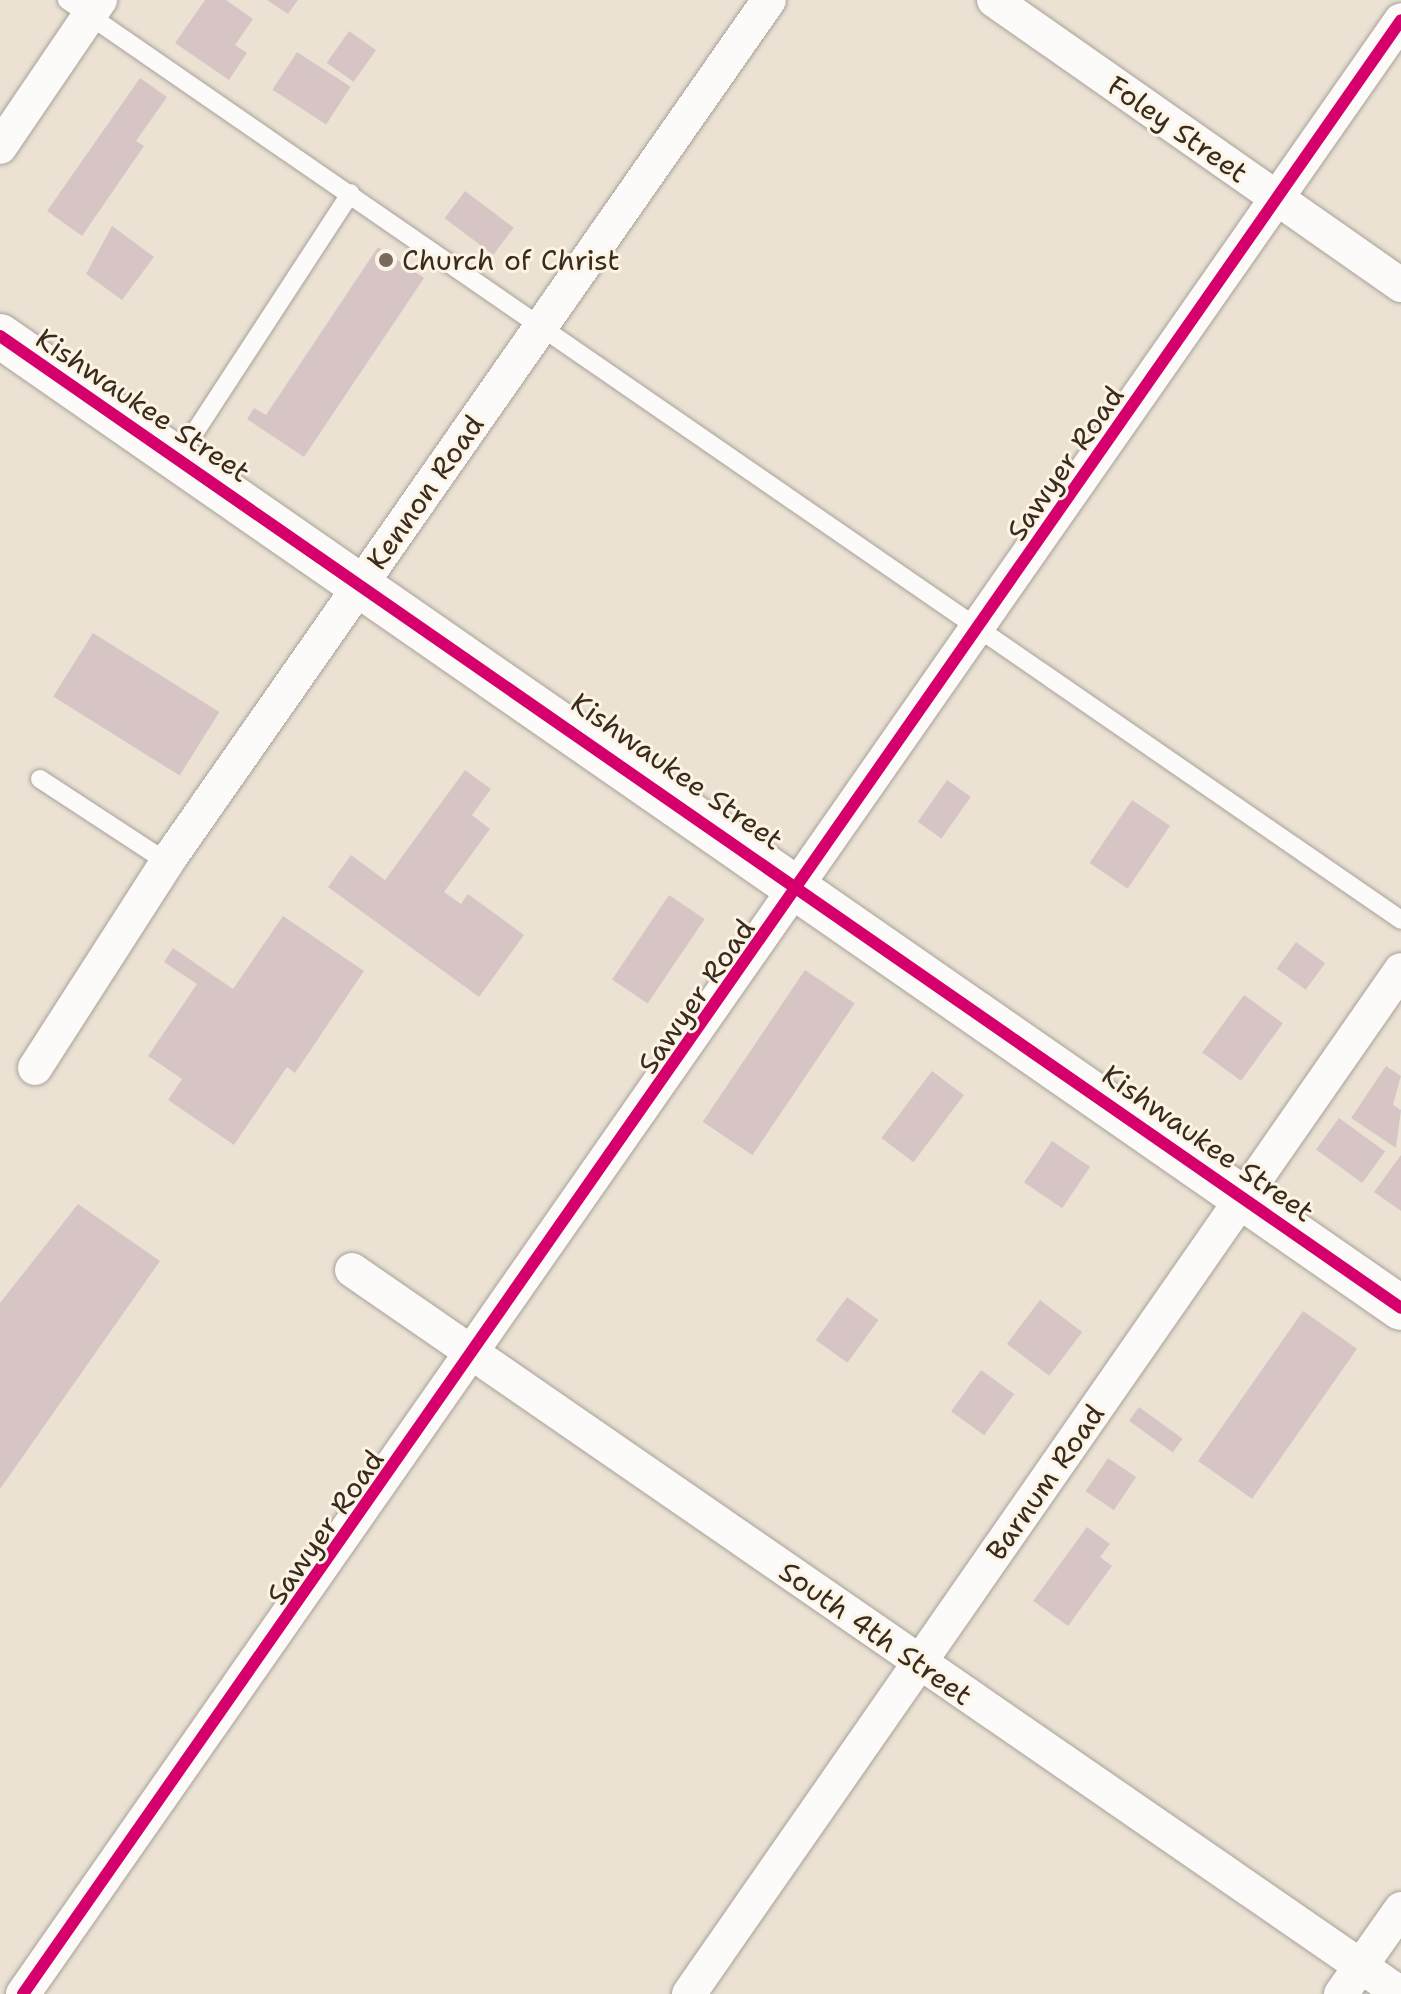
<!DOCTYPE html>
<html>
<head>
<meta charset="utf-8">
<style>
  body { margin:0 }
  #map { position:relative; width:1401px; height:1994px; overflow:hidden; background:#ebe2d4; font-family:"Shantell Sans",sans-serif }
  div>[style] { position:absolute }
  [style*='--x'] { left:calc(var(--x)*1px); top:calc(var(--y)*1px); width:calc(var(--w)*1px); rotate:calc(var(--a)*1deg) }
  .building>* { inset:0; background:#d7c5c6; transform-origin:0 0 }
  .roads { filter:drop-shadow(0 0 2px #a8a198) drop-shadow(0 0 2px #a8a198) }
  .lane>* { height:18px; margin:-9px; padding:0 9px; transform-origin:9px; border-radius:9px; background:#fcfbf9 }
  .street>* { height:34px; margin:-17px; padding:0 17px; transform-origin:17px; border-radius:17px; background:#fcfbf9 }
  .secondary>* { height:44px; margin:-22px; padding:0 22px; transform-origin:22px; border-radius:22px; background:#fcfbf9 }
  .cycleway>* { height:12px; margin:-6px; padding:0 6px; transform-origin:6px; border-radius:6px; background:#d6006c }
  .dots>* { width:22px; height:22px; translate:-50% -50%; box-sizing:border-box; border:4px solid #fcf5e5; border-radius:50% }
  span { translate:-50% -50%; white-space:nowrap; text-align:center; line-height:1.15; -webkit-text-stroke:6px #fcf5e5; paint-order:stroke }
  .street-label { font-size:28px; color:#3b2a1e }
  .poi-label { font-size:28px; color:#3b2a1e }
  .left { translate:0 -50%; text-align:left }
</style>
</head>
<body>
<div id="map">
  <div class="building">
    <i style="clip-path:polygon(205px 0,226px 0,253px 19px,235px 45px,247px 53px,229px 80px,175px 43px)"></i>
    <i style="clip-path:polygon(267px 0,298px 0,288px 14px)"></i>
    <i style="left:349px;top:31px;width:33px;height:39px;rotate:35deg"></i>
    <i style="left:297px;top:52px;width:64px;height:45px;rotate:33deg"></i>
    <i style="clip-path:polygon(140px 78px,167px 97px,136px 141px,144px 146px,82px 236px,47px 211px)"></i>
    <i style="left:465px;top:191px;width:61px;height:34px;rotate:37deg"></i>
    <i style="clip-path:polygon(112px 226px,154px 257px,122px 300px,86px 274px)"></i>
    <i style="clip-path:polygon(378px 247px,424px 278px,304px 457px,247px 419px,254px 408px,266px 415px)"></i>
    <i style="left:93px;top:633px;width:149px;height:75px;rotate:32deg"></i>
    <i style="clip-path:polygon(465px 770px,491px 789px,472px 815px,490px 829px,444px 892px,461px 904px,468px 894px,524px 935px,479px 997px,328px 887px,351px 855px,385px 880px)"></i>
    <i style="left:947px;top:780px;width:29px;height:51px;rotate:35deg"></i>
    <i style="left:1132px;top:800px;width:46px;height:76px;rotate:34deg"></i>
    <i style="left:669px;top:895px;width:43px;height:102px;rotate:34deg"></i>
    <i style="clip-path:polygon(283px 916px,364px 971px,295px 1073px,287px 1067px,234px 1145px,168px 1100px,182px 1079px,148px 1056px,197px 984px,164px 962px,173px 948px,233px 989px)"></i>
    <i style="left:1296px;top:942px;width:36px;height:33px;rotate:36deg"></i>
    <i style="left:805px;top:970px;width:60px;height:183px;rotate:34deg"></i>
    <i style="left:1244px;top:995px;width:48px;height:71px;rotate:36deg"></i>
    <i style="clip-path:polygon(1386px 1066px,1401px 1076px,1393px 1105px,1401px 1110px,1396px 1148px,1351px 1118px)"></i>
    <i style="left:932px;top:1071px;width:40px;height:84px;rotate:37deg"></i>
    <i style="left:1339px;top:1118px;width:57px;height:39px;rotate:36deg"></i>
    <i style="left:1052px;top:1141px;width:46px;height:50px;rotate:34deg"></i>
    <i style="clip-path:polygon(1401px 1155px,1401px 1211px,1374px 1192px)"></i>
    <i style="clip-path:polygon(78px 1204px,160px 1261px,0 1489px,0 1303px)"></i>
    <i style="left:847px;top:1297px;width:39px;height:53px;rotate:36deg"></i>
    <i style="left:1040px;top:1300px;width:53px;height:55px;rotate:37deg"></i>
    <i style="left:1303px;top:1311px;width:66px;height:183px;rotate:35deg"></i>
    <i style="left:981px;top:1370px;width:41px;height:51px;rotate:36deg"></i>
    <i style="left:1139px;top:1407px;width:54px;height:17px;rotate:36deg"></i>
    <i style="left:1108px;top:1458px;width:34px;height:40px;rotate:34deg"></i>
    <i style="clip-path:polygon(1087px 1527px,1110px 1544px,1100px 1557px,1112px 1566px,1068px 1626px,1033px 1601px)"></i>
  </div>
  <div class="roads">
    <div class="lane">
      <i style="--x:67;--y:0;--w:1620;--a:34.59"></i>
      <i style="--x:178;--y:458;--w:316;--a:-56.9"></i>
      <i style="--x:40;--y:779;--w:152;--a:33.2"></i>
    </div>
    <div class="street">
      <i style="--x:994;--y:0;--w:497;--a:35"></i>
      <i style="--x:0;--y:147;--w:178;--a:-55.8"></i>
      <i style="--x:35;--y:1068;--w:245;--a:-57.3"></i>
      <i style="--x:167;--y:862;--w:1051;--a:-55.07"></i>
      <i style="--x:352;--y:1270;--w:1275;--a:34.61"></i>
      <i style="--x:23;--y:1994;--w:2407;--a:-55.08"></i>
      <i style="--x:689;--y:1994;--w:1247;--a:-55.19"></i>
      <i style="--x:1341;--y:1994;--w:104;--a:-54.8"></i>
    </div>
    <div class="secondary">
      <i style="--x:0;--y:336;--w:1705;--a:34.75"></i>
    </div>
  </div>
  <div class="cycleway">
    <i style="--x:0;--y:336;--w:1705;--a:34.75"></i>
    <i style="--x:23;--y:1994;--w:2407;--a:-55.08"></i>
  </div>
  <div class="dots">
    <i style="left:386px;top:260px;background:#796a5e"></i>
  </div>
  <div class="street-label">
    <span style="left:1178px;top:129px;rotate:35deg">Foley Street</span>
    <span style="left:143px;top:405px;rotate:34deg">Kishwaukee Street</span>
    <span style="left:1065px;top:463px;rotate:-55deg">Sawyer Road</span>
    <span style="left:425px;top:492px;rotate:-55deg">Kennon Road</span>
    <span style="left:677px;top:771px;rotate:35deg">Kishwaukee Street</span>
    <span style="left:696px;top:996px;rotate:-55deg">Sawyer Road</span>
    <span style="left:1208px;top:1143px;rotate:35deg">Kishwaukee Street</span>
    <span style="left:1045px;top:1482px;rotate:-55deg">Barnum Road</span>
    <span style="left:325px;top:1527px;rotate:-55deg">Sawyer Road</span>
    <span style="left:876px;top:1633px;rotate:35deg">South 4th Street</span>
  </div>
  <div class="poi-label">
    <span class="left" style="left:402px;top:260px">Church of Christ</span>
  </div>
</div>
</body>
</html>
